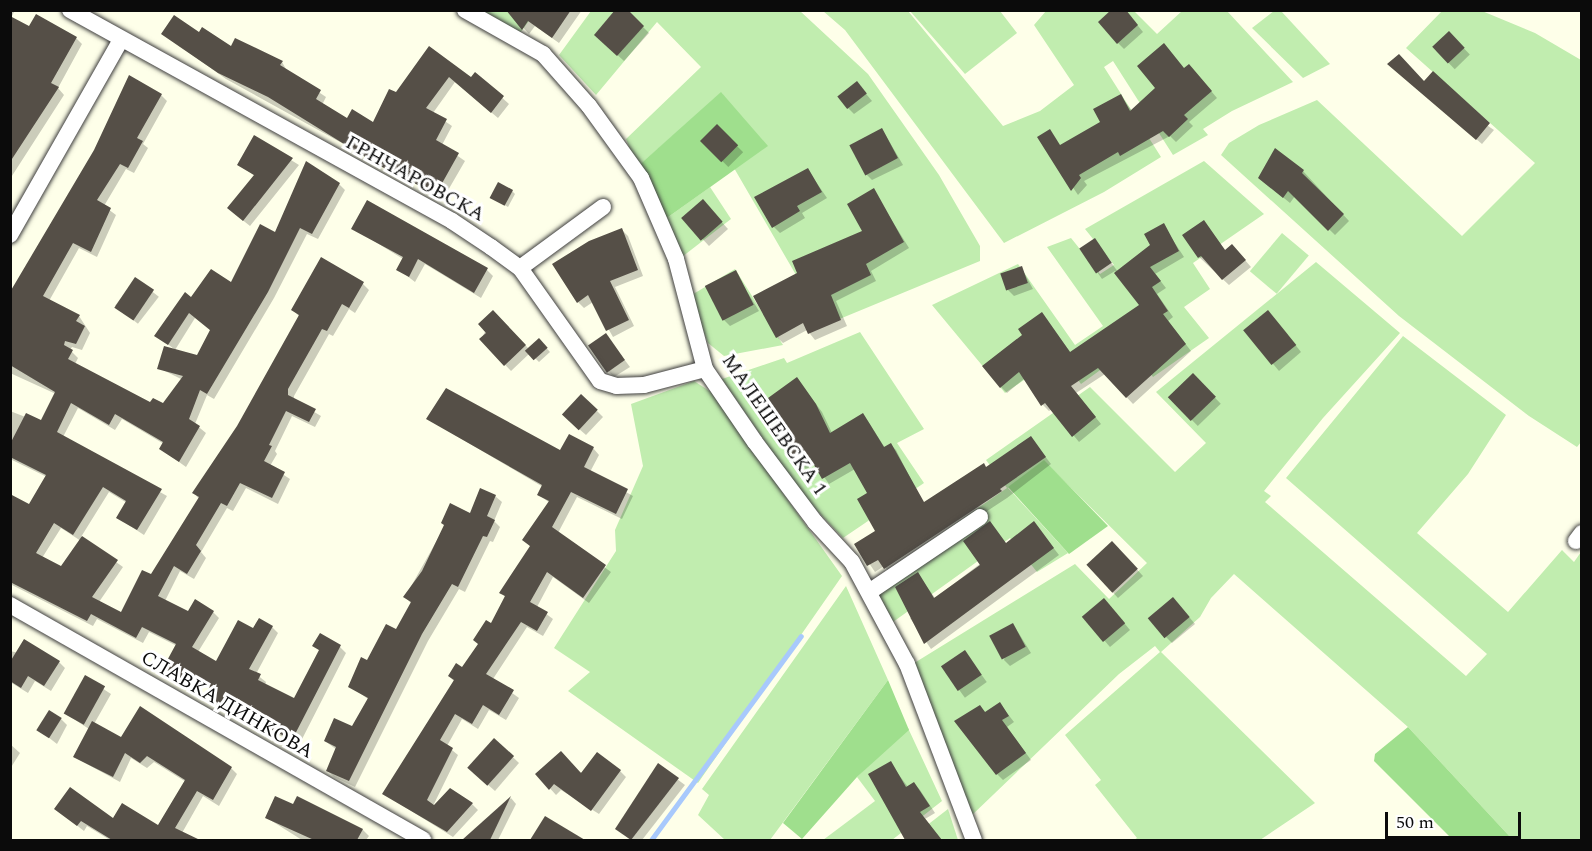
<!DOCTYPE html>
<html>
<head>
<meta charset="utf-8">
<style>
  body { margin:0 }
  #map { position:relative; width:1592px; height:851px; overflow:hidden; background:#feffe9; font-family:Spectral,serif }
  div>[style] { position:absolute }
  [style*='--x'] { left:calc(var(--x)*1px); top:calc(var(--y)*1px); width:calc(var(--w)*1px); rotate:calc(var(--a)*1deg) }
  .green>* { inset:0; background:#c1edaf; transform-origin:0 0 }
  .forest>* { inset:0; background:#9fdf8d }
  .shadow>* { inset:0; background:#0003; transform-origin:0 0 }
  .stream>* { height:5px; margin:-2.5px; padding:0 2.5px; transform-origin:2.5px; border-radius:2.5px; background:#a8c9fc }
  .building>* { inset:0; background:#554f47; transform-origin:0 0 }
  .roads { filter:drop-shadow(0 0 2px #3e3e3e) drop-shadow(0 0 2px #3e3e3e) }
  .minor>* { height:16px; margin:-8px; padding:0 8px; transform-origin:8px; border-radius:8px; background:#fff }
  span { translate:-50% -50%; white-space:nowrap; text-align:center; line-height:1.15; -webkit-text-stroke:6px #fff; paint-order:stroke }
  .street-label { font-size:20px; color:#0b0b0b }
  .frame { position:absolute; inset:0; border:12px solid #0b0b0b; pointer-events:none }
  .scale { position:absolute; left:1385px; top:812px; width:136px; height:27px; box-sizing:border-box; border:3px solid #0b0b0b; border-top:0; padding-left:8px; font-size:18px; line-height:21px; white-space:nowrap; color:#0b0b0b; -webkit-text-stroke:4px #fff; paint-order:stroke }
</style>
</head>
<body>
<div id="map">
  <div class="green">
    <i style="clip-path:polygon(482px 11px,536px 11px,518px 36px)"></i>
    <i style="clip-path:polygon(591px 11px,800px 11px,868px 74px,939px 175px,980px 246px,980px 261px,825px 325px,734px 168px,722px 93px,637px 167px,626px 139px,701px 67px,657px 22px,596px 95px,559px 55px)"></i>
    <i style="clip-path:polygon(823px 11px,908px 11px,1003px 126px,1040px 111px,1074px 85px,1034px 25px,1046px 11px,1134px 11px,1157px 34px,1182px 11px,1227px 11px,1293px 82px,1232px 111px,1203px 129px,1208px 135px,1173px 155px,1113px 61px,1104px 67px,1161px 157px,1104px 192px,1004px 243px,845px 30px)"></i>
    <i style="clip-path:polygon(910px 11px,1000px 11px,1017px 33px,965px 74px)"></i>
    <i style="clip-path:polygon(1274px 11px,1281px 11px,1330px 64px,1303px 78px,1252px 28px)"></i>
    <i style="clip-path:polygon(1442px 11px,1482px 11px,1535px 33px,1581px 60px,1581px 442px,1577px 447px,1529px 416px,1399px 316px,1221px 155px,1229px 143px,1259px 125px,1317px 100px,1462px 236px,1535px 163px,1406px 48px)"></i>
    <i style="clip-path:polygon(1204px 161px,1264px 214px,1193px 263px,1210px 289px,1184px 307px,1209px 338px,1153px 377px,1132px 347px,1081px 384px,1060px 355px,1005px 393px,932px 305px,1018px 264px,1075px 345px,1103px 326px,1047px 247px,1071px 238px,1100px 274px,1114px 265px,1085px 229px)"></i>
    <i style="clip-path:polygon(710px 187px,731px 219px,678px 260px,664px 220px)"></i>
    <i style="left:1282px;top:233px;width:35px;height:50px;rotate:40deg"></i>
    <i style="clip-path:polygon(1316px 262px,1400px 333px,1323px 418px,1264px 491px,1271px 496px,1265px 502px,1466px 676px,1487px 654px,1286px 478px,1403px 336px,1506px 415px,1468px 474px,1417px 533px,1508px 612px,1562px 550px,1574px 562px,1581px 552px,1581px 840px,1513px 840px,1408px 727px,1234px 574px,1211px 598px,1200px 617px,1161px 652px,1315px 803px,1260px 840px,1134px 840px,1137px 838px,1095px 785px,1101px 780px,1065px 735px,1160px 652px,1155px 646px,1119px 674px,970px 817px,911px 665px,1075px 564px,1109px 599px,1147px 563px,1044px 461px,1008px 488px,1068px 553px,1037px 572px,1010px 538px,893px 622px,876px 589px,926px 544px,1007px 488px,986px 460px,1090px 387px,1175px 472px,1206px 443px,1156px 392px)"></i>
    <i style="clip-path:polygon(735px 269px,783px 345px,724px 356px,708px 343px,690px 296px)"></i>
    <i style="clip-path:polygon(860px 332px,924px 429px,897px 443px,924px 483px,843px 538px,802px 495px,722px 379px,784px 358px,787px 363px)"></i>
    <i style="clip-path:polygon(694px 381px,711px 392px,842px 576px,698px 783px,568px 691px,590px 672px,554px 648px,616px 551px,615px 530px,643px 466px,631px 404px)"></i>
    <i style="clip-path:polygon(846px 586px,888px 680px,770px 840px,725px 840px,698px 815px,709px 795px,702px 789px)"></i>
    <i style="clip-path:polygon(908px 728px,942px 801px,892px 840px,823px 840px,875px 801px,857px 777px)"></i>
    <i style="clip-path:polygon(948px 809px,958px 840px,908px 840px)"></i>
  </div>
  <div class="forest">
    <i style="clip-path:polygon(721px 92px,768px 146px,664px 220px,637px 167px)"></i>
    <i style="clip-path:polygon(1044px 460px,1108px 526px,1069px 554px,1008px 487px)"></i>
    <i style="clip-path:polygon(888px 680px,909px 730px,857px 777px,802px 839px,783px 823px)"></i>
    <i style="clip-path:polygon(1408px 727px,1513px 840px,1453px 840px,1374px 761px,1375px 754px)"></i>
  </div>
  <div class="shadow">
    <i style="clip-path:polygon(10px 10px,15px 10px,11px 18px,30px 28px,76px 38px,82px 44px,58px 88px,64px 95px,10px 179px)"></i>
    <i style="clip-path:polygon(517px 10px,582px 10px,559px 43px,535px 26px,529px 34px,513px 16px)"></i>
    <i style="clip-path:polygon(1130px 16px,1143px 32px,1124px 49px,1118px 43px)"></i>
    <i style="clip-path:polygon(643px 27px,649px 33px,624px 61px,602px 41px)"></i>
    <i style="left:1449px;top:33px;width:30px;height:21px;rotate:46deg"></i>
    <i style="clip-path:polygon(163px 34px,199px 34px,232px 49px,282px 62px,287px 71px,326px 97px,322px 105px,347px 120px,374px 124px,430px 48px,472px 79px,476px 74px,509px 104px,498px 118px,455px 82px,433px 113px,452px 126px,442px 145px,465px 161px,443px 199px,226px 79px)"></i>
    <i style="clip-path:polygon(1185px 70px,1195px 72px,1217px 98px,1189px 122px,1193px 126px,1176px 142px,1170px 136px,1084px 181px,1087px 185px,1078px 195px,1040px 138px,1050px 131px,1063px 152px,1102px 122px,1120px 95px,1132px 111px)"></i>
    <i style="clip-path:polygon(1395px 70px,1424px 83px,1494px 130px,1482px 144px)"></i>
    <i style="clip-path:polygon(862px 89px,872px 101px,854px 114px,848px 108px)"></i>
    <i style="clip-path:polygon(evenodd,161px 95px,167px 101px,143px 144px,148px 148px,134px 173px,126px 169px,104px 206px,116px 215px,97px 257px,79px 248px,49px 301px,79px 316px,90px 333px,82px 350px,72px 347px,70px 350px,78px 358px,75px 364px,150px 404px,163px 405px,183px 380px,159px 368px,174px 349px,156px 335px,192px 299px,231px 285px,276px 234px,339px 184px,345px 190px,318px 239px,307px 234px,274px 298px,214px 399px,207px 395px,195px 424px,206px 433px,186px 467px,161px 449px,164px 444px,122px 419px,115px 430px,78px 408px,63px 437px,167px 496px,144px 535px,118px 518px,127px 503px,109px 492px,81px 537px,123px 567px,99px 602px,121px 614px,152px 576px,199px 499px,194px 493px,239px 427px,299px 316px,293px 310px,322px 259px,363px 284px,369px 290px,355px 313px,349px 309px,333px 336px,329px 334px,294px 396px,294px 400px,321px 416px,315px 427px,292px 416px,275px 451px,277px 454px,270px 466px,290px 479px,278px 504px,246px 488px,233px 511px,227px 508px,201px 552px,206px 558px,194px 579px,180px 571px,165px 601px,188px 613px,213px 612px,219px 618px,198px 652px,217px 663px,253px 630px,272px 627px,278px 633px,256px 674px,266px 682px,265px 685px,294px 700px,320px 651px,314px 646px,340px 647px,346px 653px,299px 745px,261px 726px,254px 720px,257px 714px,233px 703px,229px 711px,213px 704px,207px 698px,211px 688px,192px 677px,188px 684px,171px 674px,165px 668px,177px 646px,149px 632px,143px 643px,97px 619px,93px 626px,10px 584px,10px 495px,29px 506px,47px 477px,10px 459px,10px 411px,41px 423px,56px 394px,10px 373px,10px 295px,161px 95px,195px 318px,211px 331px,198px 357px,175px 350px,195px 318px,161px 95px,61px 528px,81px 541px,62px 568px,42px 558px,61px 528px)"></i>
    <i style="left:717px;top:126px;width:37px;height:21px;rotate:45deg"></i>
    <i style="clip-path:polygon(882px 129px,903px 165px,872px 180px,866px 174px)"></i>
    <i style="clip-path:polygon(254px 137px,299px 165px,250px 226px,235px 214px,255px 176px,239px 165px)"></i>
    <i style="clip-path:polygon(1275px 150px,1303px 171px,1349px 221px,1335px 235px,1295px 196px,1290px 203px,1259px 178px)"></i>
    <i style="clip-path:polygon(808px 170px,827px 198px,802px 213px,805px 218px,780px 233px,774px 227px)"></i>
    <i style="clip-path:polygon(873px 190px,909px 248px,871px 271px,876px 281px,836px 301px,847px 326px,815px 340px,807px 330px,783px 343px,777px 337px,799px 274px,864px 232px)"></i>
    <i style="clip-path:polygon(512px 191px,515px 194px,508px 207px,492px 198px)"></i>
    <i style="clip-path:polygon(709px 208px,728px 229px,709px 246px,684px 219px)"></i>
    <i style="clip-path:polygon(1204px 222px,1226px 251px,1238px 252px,1251px 267px,1229px 285px,1199px 257px)"></i>
    <i style="clip-path:polygon(1163px 225px,1184px 257px,1155px 274px,1166px 288px,1157px 294px,1173px 317px,1168px 321px,1191px 351px,1133px 404px,1105px 374px,1076px 393px,1101px 424px,1079px 442px,1052px 409px,1049px 411px,1043px 405px,1025px 378px,1007px 393px,1001px 387px,1024px 335px,1042px 314px,1071px 353px,1141px 305px,1115px 271px,1102px 279px,1081px 249px,1095px 240px,1118px 272px,1152px 245px)"></i>
    <i style="clip-path:polygon(353px 228px,487px 270px,493px 276px,481px 298px,425px 264px,415px 282px,398px 269px,403px 259px)"></i>
    <i style="clip-path:polygon(622px 230px,628px 236px,643px 276px,615px 287px,634px 326px,613px 337px,593px 302px,584px 308px,578px 302px)"></i>
    <i style="clip-path:polygon(1021px 267px,1033px 289px,1014px 296px,1008px 290px)"></i>
    <i style="clip-path:polygon(735px 272px,759px 311px,730px 326px,724px 320px)"></i>
    <i style="left:136px;top:279px;width:29px;height:34px;rotate:38deg"></i>
    <i style="clip-path:polygon(495px 314px,529px 349px,539px 340px,550px 352px,539px 362px,530px 353px,511px 371px,481px 339px)"></i>
    <i style="clip-path:polygon(1274px 318px,1301px 352px,1279px 371px,1245px 330px)"></i>
    <i style="clip-path:polygon(606px 335px,630px 367px,614px 377px,608px 371px)"></i>
    <i style="left:1193px;top:375px;width:40px;height:32px;rotate:46deg"></i>
    <i style="clip-path:polygon(797px 379px,822px 412px,832px 433px,862px 415px,868px 421px,885px 448px,891px 445px,896px 450px,926px 509px,1031px 438px,1051px 464px,1007px 498px,891px 574px,884px 566px,875px 572px,856px 544px,877px 532px,869px 494px,855px 469px,829px 484px,815px 464px,806px 469px,799px 463px,782px 432px)"></i>
    <i style="clip-path:polygon(597px 411px,603px 417px,586px 435px,570px 421px)"></i>
    <i style="clip-path:polygon(428px 419px,561px 452px,593px 448px,599px 455px,590px 472px,633px 496px,622px 519px,577px 497px,558px 533px,611px 572px,589px 603px,553px 577px,537px 607px,553px 619px,543px 636px,527px 627px,493px 679px,519px 698px,506px 720px,489px 710px,478px 729px,462px 719px,447px 746px,458px 755px,432px 808px,472px 804px,478px 810px,453px 837px,384px 794px,455px 682px,449px 676px,463px 669px,491px 625px,506px 598px,501px 592px,531px 547px,524px 540px,550px 503px,539px 495px,543px 487px)"></i>
    <i style="clip-path:polygon(495px 496px,502px 502px,494px 521px,500px 527px,493px 542px,490px 541px,465px 592px,459px 589px,428px 641px,355px 787px,334px 777px,328px 771px,337px 750px,325px 741px,352px 727px,368px 699px,350px 686px,396px 631px,412px 604px,405px 597px,445px 526px,470px 515px)"></i>
    <i style="clip-path:polygon(1034px 523px,1059px 555px,931px 649px,910px 618px,914px 616px,918px 574px,935px 598px)"></i>
    <i style="clip-path:polygon(1118px 549px,1143px 576px,1118px 598px,1088px 565px)"></i>
    <i style="clip-path:polygon(1179px 605px,1195px 624px,1172px 643px,1166px 637px)"></i>
    <i style="clip-path:polygon(1110px 606px,1130px 630px,1110px 647px,1084px 617px)"></i>
    <i style="clip-path:polygon(1013px 624px,1031px 653px,1010px 666px,1004px 660px)"></i>
    <i style="clip-path:polygon(10px 651px,59px 662px,65px 668px,51px 691px,35px 681px,28px 693px,10px 682px)"></i>
    <i style="left:965px;top:652px;width:37px;height:27px;rotate:54deg"></i>
    <i style="clip-path:polygon(85px 677px,111px 694px,94px 724px,122px 739px,231px 768px,237px 774px,219px 806px,203px 796px,182px 833px,194px 840px,110px 840px,87px 826px,84px 831px,56px 809px,159px 827px,186px 782px,154px 762px,147px 768px,131px 758px,120px 782px,74px 757px,89px 729px,66px 714px)"></i>
    <i style="clip-path:polygon(1000px 704px,1014px 722px,1007px 727px,1031px 760px,1003px 780px,997px 774px,980px 707px,986px 713px)"></i>
    <i style="clip-path:polygon(61px 719px,67px 725px,57px 744px,39px 730px)"></i>
    <i style="clip-path:polygon(497px 742px,519px 763px,495px 791px,478px 776px)"></i>
    <i style="clip-path:polygon(10px 744px,20px 753px,10px 769px)"></i>
    <i style="clip-path:polygon(890px 763px,908px 787px,914px 783px,920px 790px,935px 813px,925px 819px,931px 826px,913px 840px,904px 837px)"></i>
    <i style="clip-path:polygon(658px 765px,685px 785px,642px 840px,631px 840px,617px 829px)"></i>
    <i style="clip-path:polygon(620px 771px,626px 777px,599px 814px,561px 790px,556px 795px,537px 774px)"></i>
    <i style="clip-path:polygon(297px 798px,363px 830px,369px 836px,366px 840px,302px 840px,267px 818px,294px 806px)"></i>
    <i style="clip-path:polygon(511px 798px,516px 804px,498px 840px,464px 840px)"></i>
    <i style="clip-path:polygon(546px 818px,577px 840px,532px 840px)"></i>
  </div>
  <div class="stream">
    <i style="--x:651;--y:840;--w:253;--a:-53.7"></i>
  </div>
  <div class="building">
    <i style="clip-path:polygon(506px 10px,571px 10px,552px 38px,528px 21px,522px 30px)"></i>
    <i style="clip-path:polygon(615px 10px,628px 10px,644px 26px,617px 56px,594px 35px)"></i>
    <i style="clip-path:polygon(1111px 10px,1126px 10px,1138px 25px,1117px 44px,1098px 22px)"></i>
    <i style="clip-path:polygon(36px 14px,77px 37px,51px 83px,59px 87px,10px 162px,10px 16px,29px 26px)"></i>
    <i style="clip-path:polygon(174px 15px,199px 32px,202px 27px,231px 46px,235px 38px,283px 61px,280px 65px,321px 90px,316px 99px,347px 118px,352px 109px,373px 122px,389px 89px,396px 92px,429px 46px,471px 77px,475px 72px,504px 96px,491px 113px,449px 77px,426px 108px,447px 119px,436px 140px,459px 153px,436px 194px,378px 165px,268px 97px,218px 73px,161px 34px)"></i>
    <i style="left:1449px;top:31px;width:23px;height:23px;rotate:47deg"></i>
    <i style="clip-path:polygon(1164px 43px,1184px 68px,1189px 64px,1212px 91px,1184px 115px,1188px 119px,1169px 137px,1163px 131px,1120px 156px,1118px 152px,1079px 175px,1081px 178px,1071px 191px,1037px 137px,1050px 129px,1060px 145px,1100px 122px,1093px 109px,1121px 94px,1130px 111px,1155px 88px,1137px 66px)"></i>
    <i style="clip-path:polygon(1399px 54px,1424px 81px,1433px 71px,1490px 123px,1476px 140px,1387px 64px)"></i>
    <i style="clip-path:polygon(129px 75px,162px 94px,137px 138px,143px 141px,128px 168px,120px 164px,97px 200px,111px 208px,91px 252px,73px 243px,43px 296px,80px 315px,76px 321px,85px 326px,76px 344px,65px 341px,64px 345px,73px 350px,68px 359px,150px 402px,153px 398px,163px 403px,183px 376px,157px 369px,164px 346px,197px 355px,210px 330px,189px 313px,168px 345px,154px 336px,185px 292px,191px 297px,211px 269px,231px 282px,260px 224px,275px 232px,306px 161px,340px 183px,312px 234px,300px 228px,268px 292px,207px 394px,200px 390px,189px 419px,200px 426px,179px 462px,159px 449px,163px 442px,115px 414px,109px 425px,71px 403px,57px 432px,162px 489px,137px 530px,116px 518px,126px 501px,103px 487px,73px 535px,54px 523px,36px 553px,61px 566px,82px 536px,118px 560px,92px 597px,121px 612px,142px 570px,151px 574px,199px 497px,192px 493px,237px 426px,299px 315px,291px 310px,321px 257px,364px 282px,349px 308px,342px 304px,327px 331px,322px 329px,288px 389px,288px 395px,316px 409px,309px 422px,286px 411px,269px 445px,272px 446px,264px 461px,285px 472px,272px 498px,240px 483px,227px 506px,221px 503px,196px 545px,201px 551px,187px 574px,174px 566px,158px 596px,188px 611px,195px 599px,214px 611px,192px 647px,216px 661px,238px 620px,253px 628px,259px 618px,273px 626px,249px 669px,261px 674px,258px 680px,294px 698px,319px 650px,312px 646px,320px 633px,341px 645px,292px 740px,253px 720px,257px 712px,226px 698px,222px 706px,205px 698px,210px 686px,186px 672px,182px 679px,163px 668px,176px 644px,142px 627px,136px 638px,91px 614px,87px 621px,10px 582px,10px 494px,29px 504px,46px 475px,10px 457px,10px 444px,26px 413px,41px 420px,55px 392px,10px 365px,10px 292px,94px 150px)"></i>
    <i style="left:857px;top:81px;width:16px;height:25px;rotate:52deg"></i>
    <i style="left:717px;top:124px;width:30px;height:24px;rotate:45deg"></i>
    <i style="left:882px;top:128px;width:34px;height:37px;rotate:62deg"></i>
    <i style="clip-path:polygon(254px 135px,293px 158px,243px 221px,227px 208px,254px 175px,237px 165px)"></i>
    <i style="clip-path:polygon(1275px 148px,1304px 170px,1302px 173px,1344px 214px,1328px 231px,1288px 191px,1283px 198px,1258px 178px)"></i>
    <i style="clip-path:polygon(808px 168px,822px 192px,797px 206px,800px 211px,772px 228px,754px 197px)"></i>
    <i style="left:498px;top:182px;width:17px;height:18px;rotate:28deg"></i>
    <i style="clip-path:polygon(874px 188px,904px 242px,866px 264px,871px 275px,831px 295px,841px 320px,808px 334px,803px 323px,776px 338px,753px 296px,797px 273px,792px 261px,862px 231px,847px 204px)"></i>
    <i style="left:703px;top:199px;width:30px;height:29px;rotate:49deg"></i>
    <i style="clip-path:polygon(367px 200px,488px 268px,474px 293px,418px 259px,409px 277px,396px 270px,403px 257px,351px 229px)"></i>
    <i style="clip-path:polygon(1204px 220px,1225px 250px,1232px 244px,1246px 260px,1222px 280px,1201px 256px,1198px 258px,1182px 235px)"></i>
    <i style="clip-path:polygon(1164px 223px,1179px 251px,1150px 267px,1161px 281px,1152px 287px,1168px 311px,1163px 314px,1186px 344px,1126px 398px,1098px 368px,1071px 386px,1096px 417px,1072px 437px,1045px 403px,1041px 406px,1019px 372px,1000px 388px,982px 366px,1022px 335px,1018px 329px,1042px 312px,1070px 352px,1139px 305px,1114px 273px,1150px 245px,1144px 234px)"></i>
    <i style="clip-path:polygon(622px 228px,638px 270px,610px 281px,629px 320px,606px 331px,588px 295px,577px 303px,552px 264px,589px 241px)"></i>
    <i style="left:1095px;top:238px;width:30px;height:19px;rotate:56deg"></i>
    <i style="left:1022px;top:266px;width:18px;height:23px;rotate:71deg"></i>
    <i style="left:736px;top:270px;width:39px;height:35px;rotate:63deg"></i>
    <i style="left:135px;top:277px;width:23px;height:37px;rotate:34deg"></i>
    <i style="clip-path:polygon(493px 310px,526px 345px,504px 366px,479px 339px,486px 333px,478px 324px)"></i>
    <i style="left:1268px;top:310px;width:45px;height:32px;rotate:51deg"></i>
    <i style="left:606px;top:333px;width:33px;height:22px;rotate:55deg"></i>
    <i style="left:539px;top:338px;width:13px;height:19px;rotate:48deg"></i>
    <i style="left:1193px;top:373px;width:33px;height:35px;rotate:46deg"></i>
    <i style="clip-path:polygon(797px 377px,816px 404px,830px 433px,863px 413px,884px 447px,891px 443px,924px 502px,984px 463px,986px 467px,1031px 436px,1046px 457px,1000px 489px,1002px 491px,884px 569px,878px 560px,867px 566px,854px 544px,875px 531px,857px 499px,867px 493px,850px 463px,822px 479px,810px 458px,798px 464px,780px 433px,768px 398px)"></i>
    <i style="clip-path:polygon(446px 388px,560px 450px,569px 434px,594px 447px,584px 467px,628px 489px,616px 514px,571px 492px,552px 527px,606px 565px,583px 598px,547px 572px,530px 602px,548px 612px,537px 631px,521px 622px,486px 674px,514px 690px,499px 715px,483px 705px,472px 724px,455px 714px,440px 740px,453px 748px,427px 800px,434px 805px,450px 788px,473px 803px,447px 832px,382px 794px,454px 680px,448px 676px,456px 663px,462px 667px,478px 644px,473px 640px,486px 620px,491px 623px,505px 596px,499px 593px,530px 546px,522px 540px,549px 501px,537px 495px,542px 485px,426px 419px)"></i>
    <i style="left:581px;top:394px;width:23px;height:28px;rotate:43deg"></i>
    <i style="clip-path:polygon(480px 488px,496px 495px,487px 516px,495px 520px,487px 537px,483px 536px,458px 587px,452px 584px,422px 634px,349px 781px,326px 771px,336px 747px,324px 741px,334px 718px,352px 726px,368px 698px,348px 687px,361px 657px,367px 660px,386px 624px,396px 629px,411px 602px,403px 597px,422px 571px,444px 525px,441px 523px,450px 503px,470px 513px)"></i>
    <i style="clip-path:polygon(990px 521px,1006px 543px,1034px 521px,1054px 548px,924px 644px,895px 587px,918px 572px,934px 598px,980px 565px,963px 541px)"></i>
    <i style="left:1112px;top:541px;width:38px;height:35px;rotate:47deg"></i>
    <i style="left:1173px;top:597px;width:26px;height:33px;rotate:50deg"></i>
    <i style="left:1104px;top:598px;width:33px;height:29px;rotate:50deg"></i>
    <i style="left:1013px;top:623px;width:27px;height:27px;rotate:62deg"></i>
    <i style="clip-path:polygon(24px 639px,60px 661px,44px 686px,28px 676px,21px 688px,10px 681px,10px 662px)"></i>
    <i style="left:965px;top:650px;width:30px;height:29px;rotate:56deg"></i>
    <i style="left:85px;top:675px;width:23px;height:44px;rotate:29deg"></i>
    <i style="clip-path:polygon(1000px 702px,1009px 716px,1002px 720px,1026px 753px,996px 775px,954px 721px,980px 705px,985px 712px)"></i>
    <i style="clip-path:polygon(140px 706px,232px 767px,213px 800px,197px 791px,175px 828px,200px 840px,112px 840px,81px 821px,77px 826px,54px 809px,70px 787px,113px 818px,122px 803px,158px 825px,185px 780px,147px 756px,140px 763px,125px 753px,113px 777px,73px 757px,92px 721px,121px 737px)"></i>
    <i style="left:49px;top:710px;width:15px;height:24px;rotate:32deg"></i>
    <i style="left:494px;top:738px;width:27px;height:40px;rotate:42deg"></i>
    <i style="clip-path:polygon(561px 751px,581px 773px,597px 752px,621px 770px,591px 811px,554px 784px,549px 790px,535px 774px)"></i>
    <i style="clip-path:polygon(891px 761px,906px 787px,914px 782px,930px 806px,920px 812px,942px 840px,905px 840px,868px 774px)"></i>
    <i style="clip-path:polygon(658px 763px,679px 778px,631px 840px,615px 829px)"></i>
    <i style="clip-path:polygon(275px 796px,293px 804px,297px 796px,363px 829px,357px 840px,314px 840px,265px 818px)"></i>
    <i style="clip-path:polygon(511px 796px,490px 840px,462px 840px)"></i>
    <i style="clip-path:polygon(545px 816px,585px 840px,530px 840px)"></i>
  </div>
  <div class="roads">
    <div class="minor">
      <i style="--x:70;--y:10;--w:436;--a:28.9"></i>
      <i style="--x:452;--y:221;--w:47;--a:33.7"></i>
      <i style="--x:491;--y:247;--w:36;--a:36"></i>
      <i style="--x:520;--y:268;--w:138;--a:54.7"></i>
      <i style="--x:600;--y:381;--w:17;--a:17"></i>
      <i style="--x:616;--y:386;--w:28;--a:-2"></i>
      <i style="--x:644;--y:385;--w:63;--a:-14.7"></i>
      <i style="--x:465;--y:10;--w:90;--a:29.4"></i>
      <i style="--x:543;--y:54;--w:69;--a:48.5"></i>
      <i style="--x:589;--y:106;--w:89;--a:54.2"></i>
      <i style="--x:641;--y:178;--w:88;--a:66.6"></i>
      <i style="--x:676;--y:259;--w:114;--a:75.2"></i>
      <i style="--x:705;--y:369;--w:88;--a:55.6"></i>
      <i style="--x:755;--y:442;--w:100;--a:53.1"></i>
      <i style="--x:815;--y:522;--w:54;--a:47.2"></i>
      <i style="--x:852;--y:562;--w:116;--a:61.7"></i>
      <i style="--x:907;--y:664;--w:188;--a:69.2"></i>
      <i style="--x:10;--y:235;--w:223;--a:-60.4"></i>
      <i style="--x:520;--y:268;--w:103;--a:-36.3"></i>
      <i style="--x:1576;--y:541;--w:10;--a:-53"></i>
      <i style="--x:869;--y:592;--w:134;--a:-34"></i>
      <i style="--x:10;--y:605;--w:475;--a:29.6"></i>
    </div>
  </div>
  <div class="street-label">
    <span style="left:415px;top:179px;rotate:29deg">ГРНЧАРОВСКА</span>
    <span style="left:774px;top:425px;rotate:55deg">МАЛЕШЕВСКА 1</span>
    <span style="left:227px;top:705px;rotate:30deg">СЛАВКА ДИНКОВА</span>
  </div>
  <div class="frame"></div>
  <div class="scale">50 m</div>
</div>
</body>
</html>
